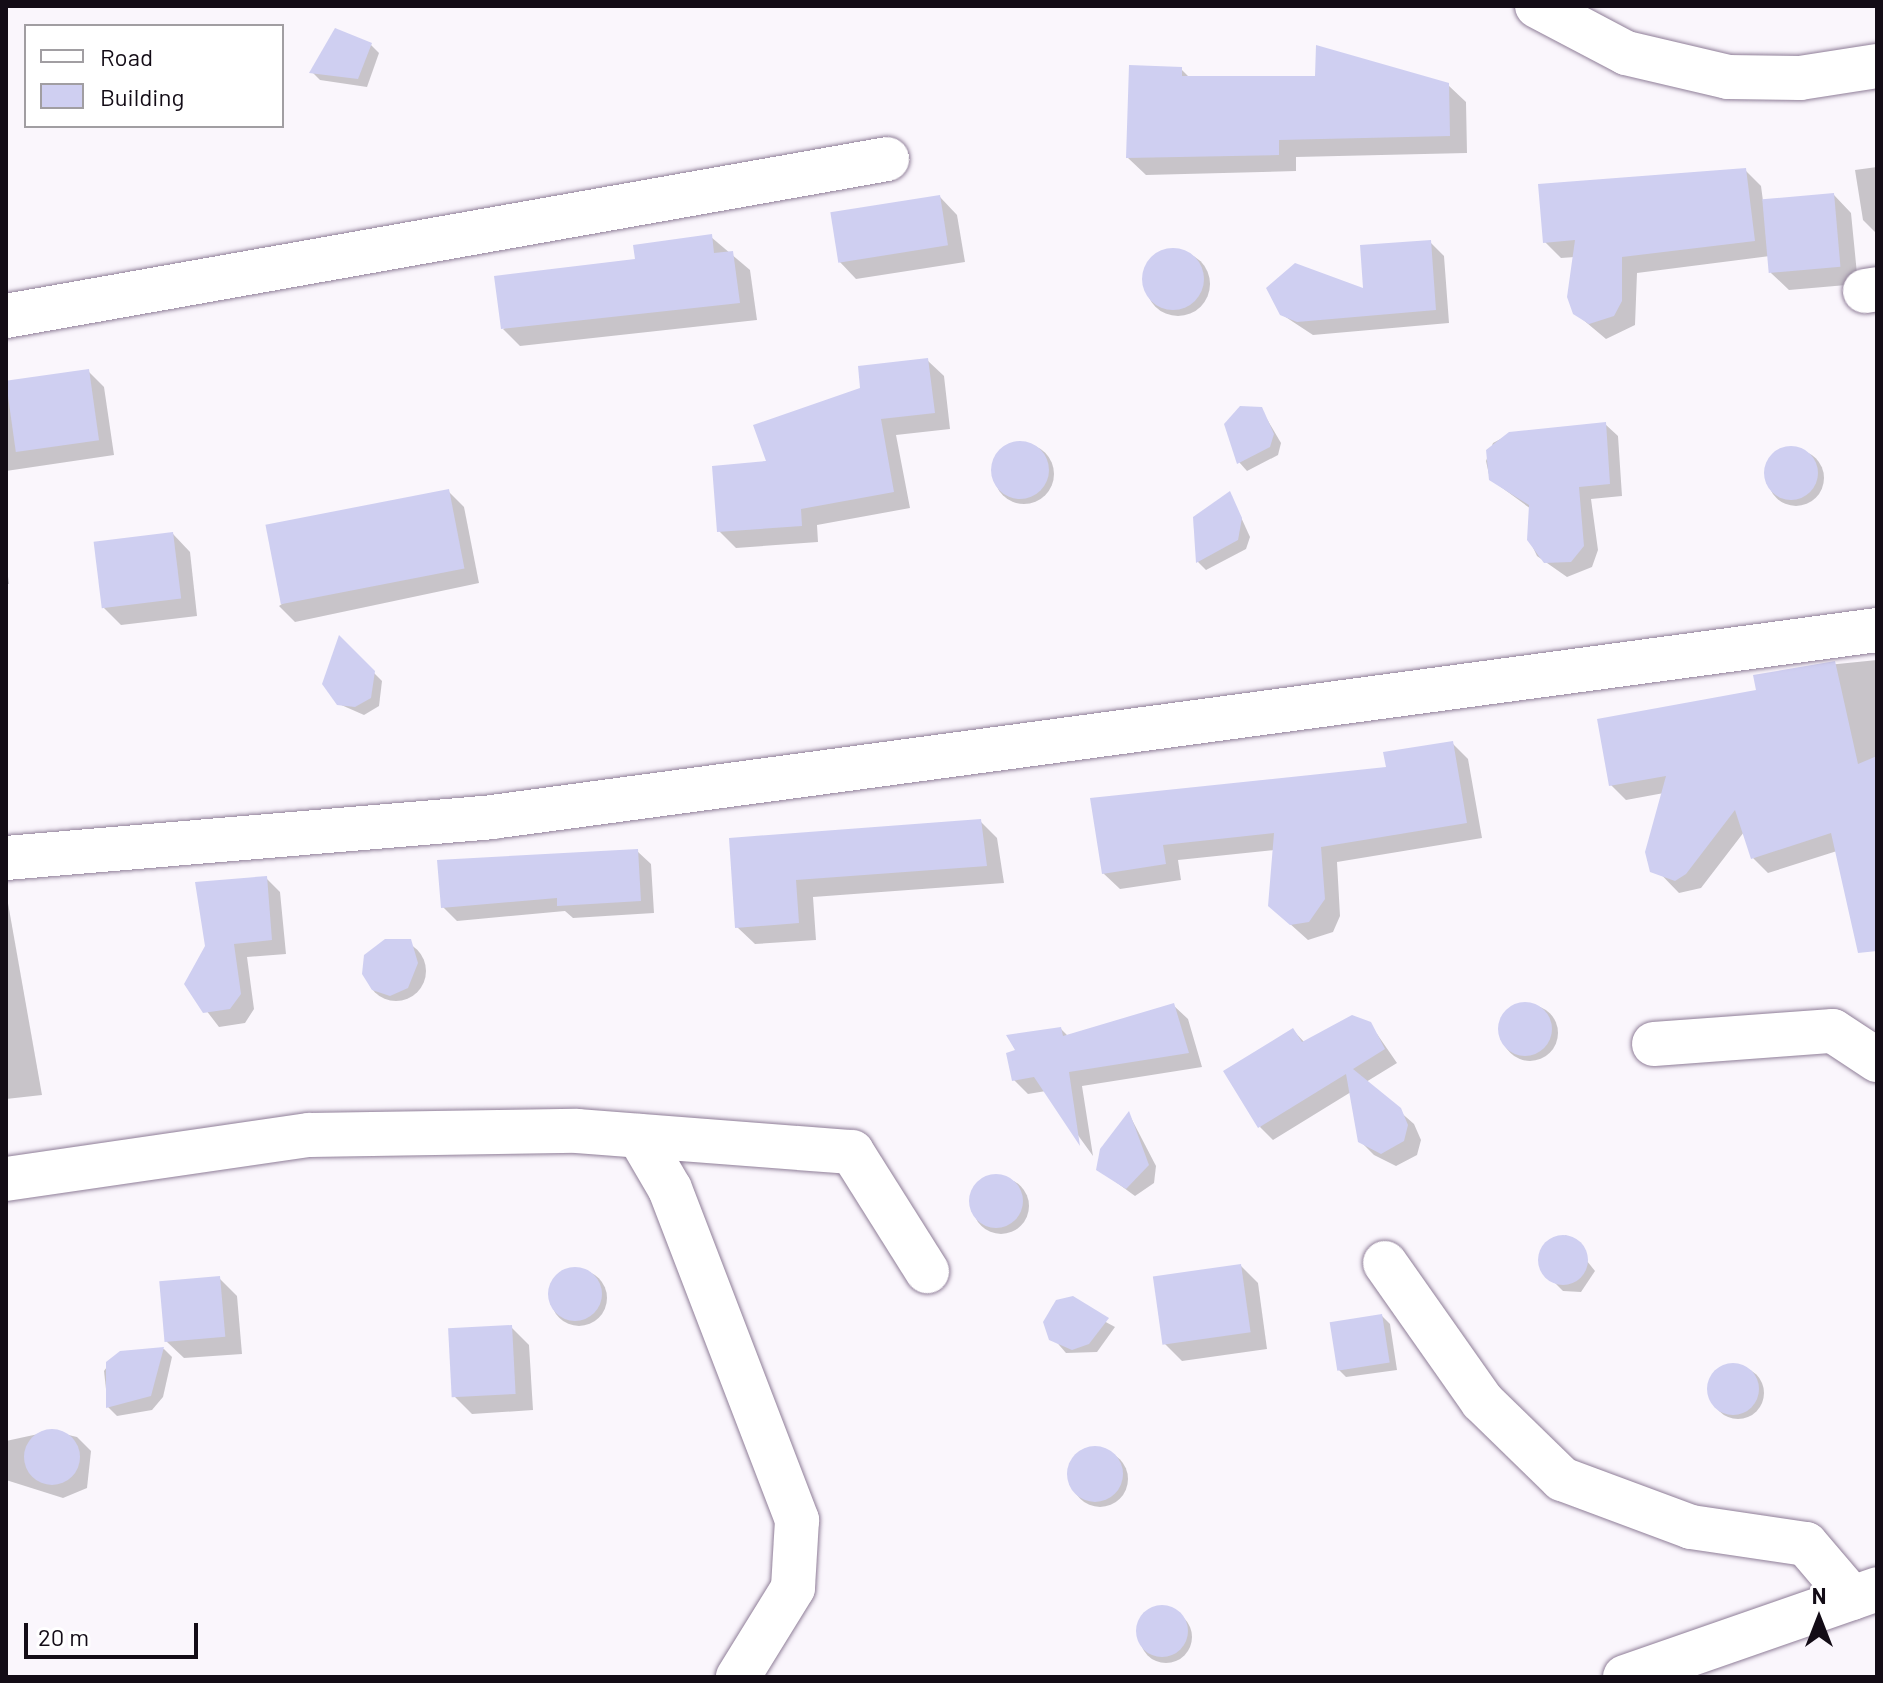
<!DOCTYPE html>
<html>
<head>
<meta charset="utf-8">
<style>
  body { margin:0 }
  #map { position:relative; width:1883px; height:1683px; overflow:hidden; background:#faf6fc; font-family:Barlow,sans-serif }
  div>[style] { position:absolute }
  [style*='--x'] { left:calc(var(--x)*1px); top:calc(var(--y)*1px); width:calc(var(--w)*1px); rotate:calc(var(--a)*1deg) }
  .shadow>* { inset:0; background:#0003 }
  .round { border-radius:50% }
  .building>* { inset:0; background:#cfcff1; transform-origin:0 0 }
  .roads { filter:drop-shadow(0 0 2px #8f7e98) drop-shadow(0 0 2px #8f7e98) }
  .minor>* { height:44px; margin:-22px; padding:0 22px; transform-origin:22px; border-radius:22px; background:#fff }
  span { translate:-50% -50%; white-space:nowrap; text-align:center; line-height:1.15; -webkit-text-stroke:6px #fff; paint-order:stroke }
  .frame { position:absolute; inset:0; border:8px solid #130c16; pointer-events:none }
  .legend { position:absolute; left:24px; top:24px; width:260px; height:104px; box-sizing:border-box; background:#fff; border:2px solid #a19ea2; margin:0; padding:10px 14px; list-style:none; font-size:24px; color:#130c16 }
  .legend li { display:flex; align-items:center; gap:16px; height:40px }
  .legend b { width:40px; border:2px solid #a19ea2 }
  .north { position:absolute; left:1779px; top:1579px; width:80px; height:80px; -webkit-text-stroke:6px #fff; paint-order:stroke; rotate:0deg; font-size:22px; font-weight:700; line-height:32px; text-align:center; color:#130c16 }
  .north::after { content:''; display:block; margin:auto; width:28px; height:36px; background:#130c16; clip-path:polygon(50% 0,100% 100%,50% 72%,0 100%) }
  .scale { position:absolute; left:24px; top:1623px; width:174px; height:36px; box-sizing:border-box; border:4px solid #130c16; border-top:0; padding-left:10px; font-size:24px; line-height:28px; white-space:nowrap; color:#130c16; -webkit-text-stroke:6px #fff; paint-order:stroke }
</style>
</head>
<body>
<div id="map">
  <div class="shadow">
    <i style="clip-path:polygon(371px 45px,379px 53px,367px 87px,320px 80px,312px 72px)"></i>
    <i style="clip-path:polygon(1181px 69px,1190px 78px,1448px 85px,1466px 102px,1467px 153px,1296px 157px,1296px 171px,1146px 175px,1128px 158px)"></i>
    <i style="clip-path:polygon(1877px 167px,1877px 234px,1863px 220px,1855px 170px)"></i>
    <i style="clip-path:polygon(1745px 170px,1761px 186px,1763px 201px,1834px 195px,1851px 213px,1858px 284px,1789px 290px,1771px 273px,1770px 256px,1637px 273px,1635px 325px,1606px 339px,1575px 313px,1575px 257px,1561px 258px,1545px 242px)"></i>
    <i style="clip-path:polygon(940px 197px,957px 215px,965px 262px,856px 279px,839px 261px)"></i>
    <i style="clip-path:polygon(711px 237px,750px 270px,757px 320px,520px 346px,503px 329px,637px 261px)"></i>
    <i style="clip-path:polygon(1430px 242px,1444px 256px,1449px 323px,1313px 335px,1281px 314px,1365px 291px)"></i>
    <i class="round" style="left:1146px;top:252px;width:64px;height:64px"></i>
    <i style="clip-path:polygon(927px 360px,944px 376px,950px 429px,896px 435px,910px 508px,817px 525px,818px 542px,736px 548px,719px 531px,768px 463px,862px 389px)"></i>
    <i style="clip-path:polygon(88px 371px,104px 387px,114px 455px,6px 471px,6px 384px)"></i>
    <i style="clip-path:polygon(1261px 409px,1281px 443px,1278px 455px,1247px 471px,1239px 462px)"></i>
    <i style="clip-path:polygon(1605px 424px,1618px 436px,1622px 496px,1591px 499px,1598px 550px,1592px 567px,1567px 577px,1537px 556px,1529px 539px,1531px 509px,1490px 479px,1486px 461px,1493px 443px,1510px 434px)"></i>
    <i class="round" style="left:994px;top:444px;width:60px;height:60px"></i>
    <i class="round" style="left:1768px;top:450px;width:56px;height:56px"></i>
    <i style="clip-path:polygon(448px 491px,464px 507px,479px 583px,295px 622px,279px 606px)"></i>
    <i style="clip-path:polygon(1230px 493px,1250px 537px,1246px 549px,1206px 570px,1198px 562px,1195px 518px)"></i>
    <i style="clip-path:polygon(173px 534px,190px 552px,197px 616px,121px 625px,103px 607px)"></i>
    <i style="clip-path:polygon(6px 562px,9px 584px,6px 584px)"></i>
    <i style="clip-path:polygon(340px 639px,382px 681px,379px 706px,364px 715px,339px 704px)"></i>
    <i style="clip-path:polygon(1877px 660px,1877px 916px,1837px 851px,1768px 873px,1753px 858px,1744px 832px,1701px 888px,1679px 893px,1647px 860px,1664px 793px,1626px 800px,1611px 785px,1798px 668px)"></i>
    <i style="clip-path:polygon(1452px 743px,1468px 759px,1482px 838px,1337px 862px,1340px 916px,1333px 932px,1308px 940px,1270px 906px,1275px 850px,1178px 860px,1181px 880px,1120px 889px,1103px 873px,1092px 799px,1388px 769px)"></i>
    <i style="clip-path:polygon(980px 821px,997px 838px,1004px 883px,813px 897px,816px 940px,755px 944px,737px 927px,731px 840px)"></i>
    <i style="clip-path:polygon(637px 851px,651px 864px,654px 913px,573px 918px,565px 911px,457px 921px,443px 907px)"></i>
    <i style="clip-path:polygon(266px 878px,280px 892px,286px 954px,247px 957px,254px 1009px,245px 1023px,219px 1027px,186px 984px)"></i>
    <i style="clip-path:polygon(6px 892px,42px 1095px,6px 1099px)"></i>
    <i class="round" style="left:366px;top:941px;width:60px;height:60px"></i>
    <i class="round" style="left:1502px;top:1005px;width:56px;height:56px"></i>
    <i style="clip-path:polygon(1173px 1005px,1188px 1019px,1202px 1067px,1082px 1086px,1093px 1156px,1046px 1091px,1028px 1094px,1014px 1080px,1061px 1029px,1068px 1036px)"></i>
    <i style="clip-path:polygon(1293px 1030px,1305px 1043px,1377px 1034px,1397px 1063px,1366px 1082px,1414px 1124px,1421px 1140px,1417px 1155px,1396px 1166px,1374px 1155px,1360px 1141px,1351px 1092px,1273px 1140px,1260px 1127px)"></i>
    <i style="clip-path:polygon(1129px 1114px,1156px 1166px,1154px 1183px,1135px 1196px,1098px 1169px)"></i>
    <i class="round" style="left:973px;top:1178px;width:56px;height:56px"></i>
    <i style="clip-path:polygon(1566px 1235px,1595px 1271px,1581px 1292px,1563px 1291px,1540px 1268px,1544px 1249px)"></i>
    <i style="clip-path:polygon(1241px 1266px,1258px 1283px,1267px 1349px,1182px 1361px,1165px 1344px)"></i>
    <i class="round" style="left:551px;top:1270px;width:56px;height:56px"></i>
    <i style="clip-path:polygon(219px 1278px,237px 1296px,242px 1354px,184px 1358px,166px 1341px)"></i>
    <i style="clip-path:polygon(1065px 1300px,1115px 1327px,1097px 1352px,1066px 1353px,1047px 1331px,1052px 1307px)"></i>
    <i style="clip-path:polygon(1382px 1316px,1390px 1324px,1397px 1370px,1346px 1377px,1338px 1369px)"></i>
    <i style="clip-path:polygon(511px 1327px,529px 1345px,533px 1410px,472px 1414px,455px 1397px)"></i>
    <i style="clip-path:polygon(164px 1349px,172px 1357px,163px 1397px,152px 1410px,117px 1416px,108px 1407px,104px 1371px,114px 1357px)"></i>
    <i class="round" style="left:1712px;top:1367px;width:52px;height:52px"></i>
    <i style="clip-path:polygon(52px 1431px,77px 1437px,91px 1451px,87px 1488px,63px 1498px,6px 1480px,6px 1441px)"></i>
    <i class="round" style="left:1072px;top:1451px;width:56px;height:56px"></i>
    <i class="round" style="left:1140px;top:1611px;width:52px;height:52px"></i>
  </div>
  <div class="building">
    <i style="clip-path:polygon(335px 28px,372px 43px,358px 79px,309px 73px)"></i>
    <i style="clip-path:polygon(1316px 45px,1449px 83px,1450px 136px,1279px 140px,1279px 155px,1126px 158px,1129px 65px,1182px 67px,1182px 76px,1315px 76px)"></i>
    <i style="clip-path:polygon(1746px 168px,1755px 241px,1622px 257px,1622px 301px,1614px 316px,1589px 324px,1573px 314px,1567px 297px,1575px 240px,1543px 243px,1538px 184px)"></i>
    <i style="left:1834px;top:193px;width:74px;height:72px;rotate:85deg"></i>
    <i style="left:940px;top:195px;width:51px;height:111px;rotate:81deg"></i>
    <i style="clip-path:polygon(712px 234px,714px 253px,733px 251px,740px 303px,501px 329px,494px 276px,635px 259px,633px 245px)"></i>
    <i style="clip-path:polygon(1431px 240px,1436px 310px,1297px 322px,1280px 315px,1266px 288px,1295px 263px,1363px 288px,1360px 245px)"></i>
    <i class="round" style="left:1142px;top:248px;width:62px;height:62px"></i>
    <i style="clip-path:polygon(928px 358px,935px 413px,881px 419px,894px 492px,801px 509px,802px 526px,717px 532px,712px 466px,766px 461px,753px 425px,860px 388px,858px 366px)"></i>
    <i style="left:89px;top:369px;width:72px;height:84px;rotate:82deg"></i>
    <i style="clip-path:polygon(1240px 406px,1262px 407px,1274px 434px,1270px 447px,1237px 464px,1224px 424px)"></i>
    <i style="clip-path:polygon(1606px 422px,1610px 484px,1579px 487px,1584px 546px,1571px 562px,1544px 563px,1527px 540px,1529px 505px,1489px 480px,1486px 450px,1509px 432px)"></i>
    <i class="round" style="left:991px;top:441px;width:58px;height:58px"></i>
    <i class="round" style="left:1764px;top:446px;width:54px;height:54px"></i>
    <i style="left:449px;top:489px;width:81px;height:187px;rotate:79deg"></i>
    <i style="clip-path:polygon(1230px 491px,1242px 518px,1238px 540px,1196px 563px,1193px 517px)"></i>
    <i style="left:173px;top:532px;width:67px;height:80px;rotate:83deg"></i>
    <i style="clip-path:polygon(339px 635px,375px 671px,371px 698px,355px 707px,337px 705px,322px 684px)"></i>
    <i style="clip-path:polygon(1835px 661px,1858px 764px,1877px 756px,1877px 951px,1858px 953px,1831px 833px,1751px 859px,1735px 810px,1686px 874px,1675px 881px,1650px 872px,1645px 852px,1666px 776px,1609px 786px,1597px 719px,1756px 690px,1753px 675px)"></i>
    <i style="clip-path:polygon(1453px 741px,1467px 823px,1321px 847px,1325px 899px,1309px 922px,1290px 925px,1268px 906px,1274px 833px,1163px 845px,1166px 864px,1102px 874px,1090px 798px,1386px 767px,1383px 752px)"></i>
    <i style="clip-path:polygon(981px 819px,987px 866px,796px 880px,799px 923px,735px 928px,729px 838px)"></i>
    <i style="clip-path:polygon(638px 849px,641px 901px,557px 906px,557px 898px,441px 908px,437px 860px)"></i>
    <i style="clip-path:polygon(267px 876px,272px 940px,234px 944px,241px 994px,230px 1009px,203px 1013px,184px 984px,205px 946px,195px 882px)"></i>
    <i style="clip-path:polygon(385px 939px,411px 939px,418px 963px,408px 988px,390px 996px,372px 990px,362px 974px,364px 955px)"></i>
    <i class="round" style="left:1498px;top:1002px;width:54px;height:54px"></i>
    <i style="clip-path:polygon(1174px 1003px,1189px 1053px,1069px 1072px,1080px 1146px,1034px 1077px,1012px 1081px,1006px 1053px,1015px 1050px,1006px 1035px,1061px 1027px,1063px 1036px)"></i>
    <i style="clip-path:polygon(1352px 1015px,1371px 1022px,1385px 1049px,1353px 1069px,1401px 1108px,1408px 1125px,1404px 1141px,1381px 1154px,1358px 1142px,1346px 1074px,1258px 1128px,1223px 1071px,1293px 1028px,1302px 1042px)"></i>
    <i style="clip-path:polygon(1129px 1111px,1149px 1165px,1126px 1189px,1096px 1170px,1100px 1149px)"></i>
    <i class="round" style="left:969px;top:1174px;width:54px;height:54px"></i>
    <i class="round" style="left:1538px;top:1235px;width:50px;height:50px"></i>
    <i style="left:1241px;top:1264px;width:69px;height:89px;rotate:82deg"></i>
    <i class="round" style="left:548px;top:1267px;width:54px;height:54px"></i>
    <i style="left:220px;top:1276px;width:61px;height:61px;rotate:85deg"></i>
    <i style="clip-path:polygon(1073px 1296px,1109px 1318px,1089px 1344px,1072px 1350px,1049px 1340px,1043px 1322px,1056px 1300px)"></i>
    <i style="left:1382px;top:1314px;width:49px;height:53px;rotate:81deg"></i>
    <i style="left:512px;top:1325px;width:69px;height:64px;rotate:87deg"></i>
    <i style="clip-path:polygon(164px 1347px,151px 1396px,106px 1408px,106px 1362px,120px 1351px)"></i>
    <i class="round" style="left:1707px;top:1363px;width:52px;height:52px"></i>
    <i class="round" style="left:24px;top:1429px;width:56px;height:56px"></i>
    <i class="round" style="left:1067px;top:1446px;width:56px;height:56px"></i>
    <i class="round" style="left:1136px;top:1605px;width:52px;height:52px"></i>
  </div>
  <div class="roads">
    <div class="minor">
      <i style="--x:1537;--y:6;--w:101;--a:27.8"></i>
      <i style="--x:1626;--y:53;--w:105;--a:13.2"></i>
      <i style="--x:1728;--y:77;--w:72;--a:0.8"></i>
      <i style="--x:1800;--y:78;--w:78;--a:-8.9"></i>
      <i style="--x:1865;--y:291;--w:12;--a:-9"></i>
      <i style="--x:6;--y:316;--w:895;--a:-10.1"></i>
      <i style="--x:6;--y:858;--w:488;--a:-4.8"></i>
      <i style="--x:492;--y:817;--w:1398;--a:-7.69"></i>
      <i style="--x:1654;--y:1044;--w:179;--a:-4.2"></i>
      <i style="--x:1833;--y:1031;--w:53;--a:33.4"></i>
      <i style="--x:639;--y:1136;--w:61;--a:59.7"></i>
      <i style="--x:670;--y:1189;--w:355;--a:69"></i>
      <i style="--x:797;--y:1520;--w:68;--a:93.4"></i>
      <i style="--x:793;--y:1588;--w:105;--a:121.7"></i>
      <i style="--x:6;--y:1179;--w:306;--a:-8.3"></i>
      <i style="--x:309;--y:1135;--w:268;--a:-0.9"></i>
      <i style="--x:577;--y:1131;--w:276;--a:4.4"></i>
      <i style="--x:852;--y:1152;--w:141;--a:57.8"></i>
      <i style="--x:1385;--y:1263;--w:169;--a:54.9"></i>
      <i style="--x:1482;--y:1401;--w:112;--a:44.3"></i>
      <i style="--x:1562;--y:1479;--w:138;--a:20.4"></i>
      <i style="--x:1691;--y:1527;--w:116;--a:8.4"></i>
      <i style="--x:1806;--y:1544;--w:71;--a:49.6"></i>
      <i style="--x:1625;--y:1677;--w:267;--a:-19.2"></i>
    </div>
  </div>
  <div class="frame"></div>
  <ul class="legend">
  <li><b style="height:10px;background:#fff"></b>Road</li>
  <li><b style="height:22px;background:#cfcff1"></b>Building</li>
  </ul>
  <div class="north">N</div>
  <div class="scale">20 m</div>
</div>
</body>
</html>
